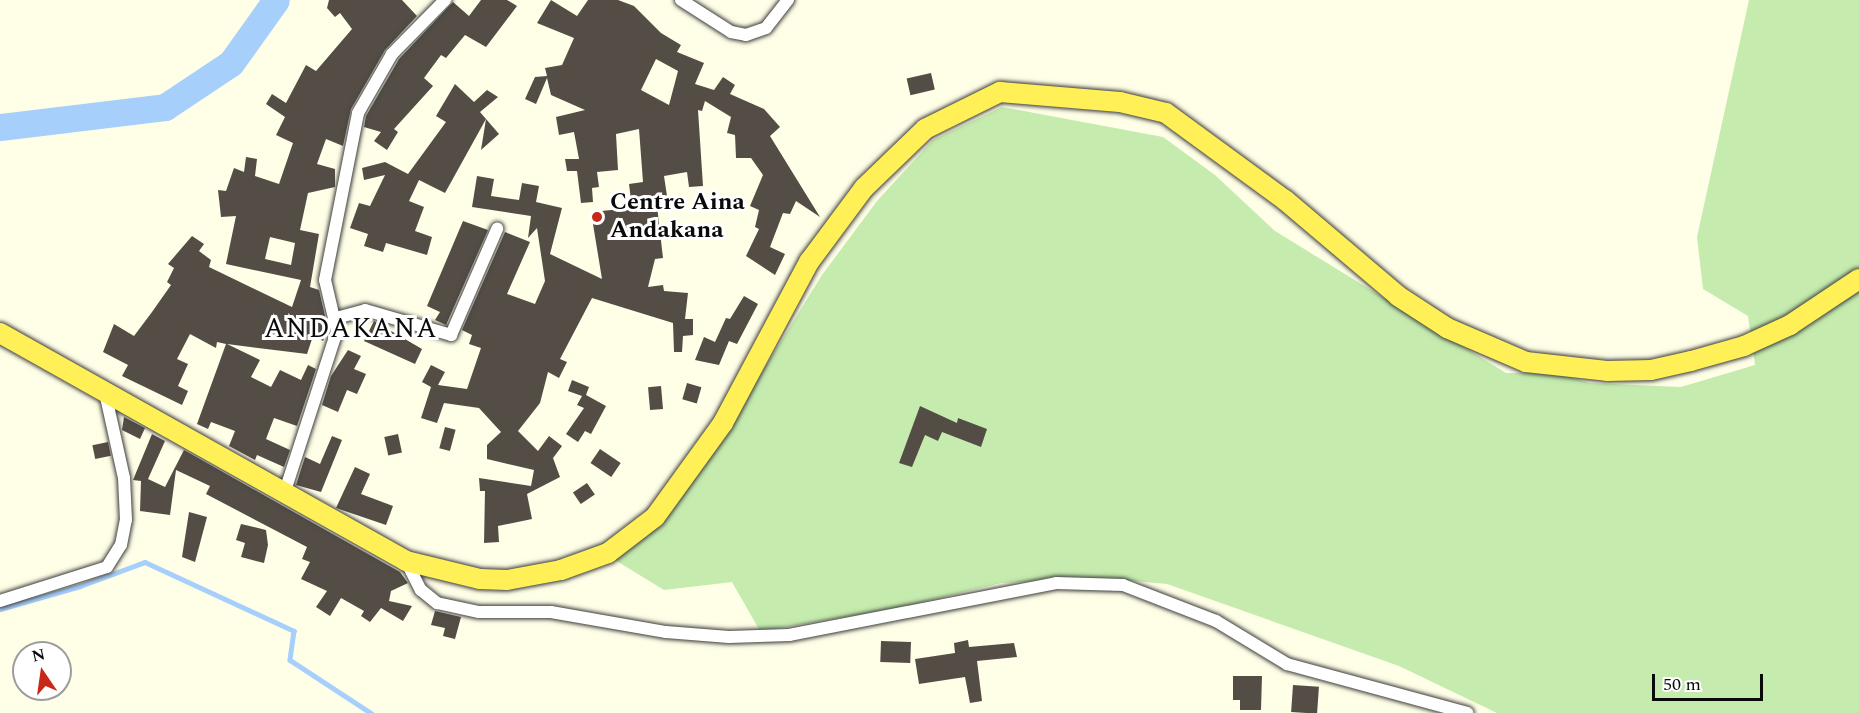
<!DOCTYPE html>
<html>
<head>
<meta charset="utf-8">
<style>
  body { margin:0 }
  #map { position:relative; width:1859px; height:713px; overflow:hidden; background:#fffee7; font-family:Spectral,serif }
  div>[style] { position:absolute }
  [style*='--x'] { left:calc(var(--x)*1px); top:calc(var(--y)*1px); width:calc(var(--w)*1px); rotate:calc(var(--a)*1deg) }
  .green>* { inset:0; background:#c5ecae }
  .stream>* { height:4.5px; margin:-2.25px; padding:0 2.25px; transform-origin:2.25px; border-radius:2.25px; background:#a6cffc }
  .river>* { height:27px; margin:-13.5px; padding:0 13.5px; transform-origin:13.5px; border-radius:13.5px; background:#a6cffc }
  .building>* { inset:0; background:#544d46; transform-origin:0 0 }
  .roads { filter:drop-shadow(0 0 2px #3d3d3d) drop-shadow(0 0 2px #3d3d3d) }
  .minor>* { height:12px; margin:-6px; padding:0 6px; transform-origin:6px; border-radius:6px; background:#fff }
  .primary>* { height:20px; margin:-10px; padding:0 10px; transform-origin:10px; border-radius:10px; background:#fff057 }
  .dots>* { width:16px; height:16px; translate:-50% -50%; box-sizing:border-box; border:3px solid #fff; border-radius:50% }
  span { translate:-50% -50%; white-space:nowrap; text-align:center; line-height:1.15; -webkit-text-stroke:6px #fff; paint-order:stroke }
  .poi-label { font-size:24px; color:#0a0a0a; font-weight:700 }
  .left { translate:0 -50%; text-align:left }
  .quarter-label { font-size:27px; color:#0a0a0a; letter-spacing:1.5px }
  .north { position:absolute; left:12px; top:641px; width:60px; height:60px; box-sizing:border-box; background:#fff; border:2px solid #9d9d9d; border-radius:50%; rotate:347deg; font-size:16px; font-weight:700; line-height:24px; text-align:center; color:#0a0a0a }
  .north::after { content:''; display:block; margin:auto; width:21px; height:27px; background:#c62917; clip-path:polygon(50% 0,100% 100%,50% 72%,0 100%) }
  .scale { position:absolute; left:1652px; top:674px; width:111px; height:27px; box-sizing:border-box; border:3px solid #0a0a0a; border-top:0; padding-left:8px; font-size:18px; line-height:21px; white-space:nowrap; color:#0a0a0a; -webkit-text-stroke:4px #fff; paint-order:stroke }
</style>
</head>
<body>
<div id="map">
  <div class="green">
    <i style="clip-path:polygon(1749px 0,1859px 0,1859px 713px,1497px 713px,1399px 666px,1167px 584px,1099px 578px,1001px 583px,894px 609px,760px 631px,732px 582px,664px 590px,615px 560px,698px 476px,822px 275px,877px 201px,933px 140px,1002px 107px,1163px 137px,1215px 175px,1275px 231px,1506px 373px,1557px 373px,1590px 383px,1681px 387px,1755px 365px,1748px 316px,1703px 289px,1697px 237px)"></i>
  </div>
  <div class="stream">
    <i style="--x:0;--y:609;--w:83;--a:-16"></i>
    <i style="--x:80;--y:586;--w:69;--a:-20.3"></i>
    <i style="--x:145;--y:562;--w:164;--a:24.8"></i>
    <i style="--x:294;--y:631;--w:29;--a:98"></i>
    <i style="--x:290;--y:660;--w:97;--a:33.2"></i>
  </div>
  <div class="river">
    <i style="--x:0;--y:127;--w:166;--a:-6.9"></i>
    <i style="--x:165;--y:107;--w:79;--a:-33.7"></i>
    <i style="--x:231;--y:63;--w:77;--a:-54.5"></i>
  </div>
  <div class="building">
    <i style="clip-path:polygon(evenodd,329px 0,402px 0,417px 16px,385px 50px,351px 109px,343px 146px,326px 139px,317px 164px,335px 169px,335px 187px,308px 193px,300px 230px,319px 234px,310px 287px,319px 290px,328px 329px,323px 341px,313px 336px,307px 354px,227px 344px,260px 360px,251px 377px,271px 387px,280px 370px,301px 380px,308px 365px,316px 369px,297px 426px,274px 418px,266px 439px,290px 450px,284px 467px,257px 455px,255px 460px,229px 446px,235px 431px,211px 422px,208px 429px,197px 424px,226px 344px,217px 342px,216px 348px,190px 334px,177px 359px,188px 364px,178px 386px,188px 391px,182px 405px,122px 376px,128px 365px,103px 352px,114px 324px,134px 336px,152px 312px,171px 285px,167px 282px,174px 268px,168px 264px,192px 236px,204px 244px,199px 251px,211px 260px,209px 267px,292px 307px,301px 280px,226px 264px,236px 216px,221px 217px,218px 190px,226px 191px,234px 168px,244px 172px,246px 157px,257px 159px,255px 176px,279px 184px,293px 143px,276px 135px,285px 117px,266px 104px,272px 94px,286px 103px,306px 65px,316px 71px,352px 29px,340px 13px,335px 17px,327px 8px,329px 0,270px 237px,295px 243px,291px 265px,265px 259px,270px 237px)"></i>
    <i style="clip-path:polygon(481px 0,507px 0,517px 6px,486px 47px,465px 35px,446px 58px,441px 55px,424px 78px,433px 86px,394px 129px,398px 132px,387px 150px,374px 141px,381px 132px,364px 127px,366px 116px,399px 59px,453px 2px,469px 16px)"></i>
    <i style="clip-path:polygon(evenodd,551px 0,577px 16px,588px 0,618px 0,634px 6px,661px 33px,681px 45px,677px 52px,704px 63px,695px 84px,714px 90px,723px 77px,735px 85px,730px 94px,764px 109px,780px 127px,770px 136px,820px 217px,796px 201px,790px 214px,783px 213px,770px 247px,785px 254px,775px 275px,746px 256px,759px 229px,755px 227px,759px 210px,750px 206px,763px 175px,751px 158px,736px 158px,735px 135px,727px 133px,731px 117px,705px 101px,702px 111px,698px 110px,703px 186px,689px 187px,687px 172px,664px 176px,667px 196px,656px 197px,663px 258px,655px 259px,648px 287px,663px 285px,664px 291px,688px 293px,685px 319px,693px 319px,693px 335px,683px 336px,682px 352px,674px 352px,673px 323px,592px 298px,560px 359px,567px 362px,559px 378px,548px 372px,540px 403px,518px 431px,538px 451px,549px 436px,562px 446px,553px 458px,560px 477px,527px 494px,532px 519px,498px 526px,499px 542px,484px 543px,485px 491px,480px 491px,479px 478px,531px 486px,534px 470px,487px 459px,487px 445px,501px 432px,479px 408px,444px 403px,437px 423px,421px 418px,431px 387px,422px 382px,431px 365px,445px 372px,438px 385px,467px 389px,481px 348px,469px 344px,472px 335px,462px 330px,505px 232px,530px 242px,507px 294px,535px 304px,545px 281px,537px 228px,528px 238px,531px 216px,472px 207px,477px 176px,494px 179px,491px 196px,519px 200px,522px 183px,539px 186px,536px 202px,562px 208px,550px 254px,602px 279px,591px 212px,632px 208px,629px 184px,643px 182px,639px 129px,616px 134px,618px 170px,597px 172px,599px 187px,592px 188px,593px 202px,581px 203px,577px 171px,567px 171px,565px 159px,579px 159px,574px 132px,559px 135px,556px 117px,585px 110px,551px 95px,547px 78px,536px 104px,525px 99px,535px 77px,547px 76px,545px 68px,562px 65px,574px 38px,537px 23px,551px 0,656px 59px,678px 71px,669px 105px,641px 90px,656px 59px)"></i>
    <i style="left:931px;top:73px;width:17px;height:25px;rotate:77deg"></i>
    <i style="clip-path:polygon(455px 84px,474px 102px,487px 90px,498px 97px,480px 112px,486px 119px,445px 193px,419px 180px,409px 201px,424px 207px,415px 231px,432px 237px,427px 255px,386px 243px,383px 252px,364px 246px,368px 234px,350px 228px,359px 203px,370px 206px,385px 175px,364px 180px,362px 168px,385px 162px,408px 174px,446px 122px,436px 116px)"></i>
    <i style="clip-path:polygon(486px 119px,499px 134px,481px 150px)"></i>
    <i style="clip-path:polygon(463px 221px,488px 230px,446px 325px,435px 320px,440px 312px,427px 306px)"></i>
    <i style="clip-path:polygon(744px 296px,758px 304px,737px 344px,729px 341px,719px 365px,695px 360px,704px 337px,715px 342px,726px 318px,730px 319px)"></i>
    <i style="clip-path:polygon(374px 321px,422px 349px,415px 364px,364px 341px)"></i>
    <i style="clip-path:polygon(348px 350px,361px 356px,354px 369px,366px 374px,357px 394px,347px 390px,338px 412px,322px 405px,331px 376px)"></i>
    <i style="clip-path:polygon(572px 380px,589px 387px,586px 395px,606px 406px,591px 434px,585px 431px,578px 442px,566px 434px,584px 408px,577px 405px,582px 396px,568px 391px)"></i>
    <i style="left:687px;top:383px;width:15px;height:17px;rotate:16deg"></i>
    <i style="left:661px;top:386px;width:23px;height:13px;rotate:85deg"></i>
    <i style="clip-path:polygon(920px 406px,957px 423px,958px 418px,987px 429px,981px 447px,942px 432px,938px 441px,925px 435px,912px 467px,899px 463px)"></i>
    <i style="clip-path:polygon(124px 417px,145px 428px,140px 439px,122px 430px)"></i>
    <i style="left:445px;top:427px;width:11px;height:22px;rotate:15deg"></i>
    <i style="clip-path:polygon(152px 434px,165px 441px,148px 479px,165px 487px,184px 450px,400px 572px,408px 583px,391px 591px,389px 601px,412px 606px,403px 621px,381px 608px,370px 622px,361px 616px,364px 611px,341px 598px,330px 616px,316px 607px,327px 591px,301px 579px,310px 562px,302px 559px,307px 547px,206px 494px,210px 486px,176px 470px,170px 515px,140px 511px,141px 481px,133px 480px)"></i>
    <i style="left:398px;top:434px;width:19px;height:14px;rotate:78deg"></i>
    <i style="clip-path:polygon(332px 436px,342px 440px,321px 492px,296px 485px,305px 457px,320px 464px)"></i>
    <i style="left:108px;top:442px;width:14px;height:16px;rotate:78deg"></i>
    <i style="left:600px;top:449px;width:25px;height:17px;rotate:34deg"></i>
    <i style="clip-path:polygon(355px 467px,370px 474px,361px 494px,393px 506px,386px 525px,336px 508px)"></i>
    <i style="left:587px;top:483px;width:14px;height:17px;rotate:56deg"></i>
    <i style="clip-path:polygon(189px 512px,207px 517px,195px 562px,182px 557px)"></i>
    <i style="clip-path:polygon(241px 524px,266px 530px,268px 545px,264px 563px,241px 557px,245px 543px,236px 540px)"></i>
    <i style="clip-path:polygon(435px 611px,461px 617px,455px 639px,443px 636px,445px 628px,431px 625px)"></i>
    <i style="clip-path:polygon(968px 640px,969px 647px,1014px 643px,1017px 657px,977px 661px,982px 701px,970px 703px,965px 677px,919px 684px,915px 659px,955px 653px,954px 643px)"></i>
    <i style="left:881px;top:641px;width:30px;height:21px;rotate:2deg"></i>
    <i style="clip-path:polygon(1233px 676px,1262px 676px,1261px 710px,1240px 710px,1240px 700px,1233px 700px)"></i>
    <i style="left:1293px;top:685px;width:26px;height:27px;rotate:4deg"></i>
  </div>
  <div class="roads">
    <div class="minor">
      <i style="--x:681;--y:0;--w:59;--a:32.6"></i>
      <i style="--x:731;--y:32;--w:15;--a:11"></i>
      <i style="--x:746;--y:35;--w:21;--a:-19"></i>
      <i style="--x:766;--y:28;--w:36;--a:-52"></i>
      <i style="--x:336;--y:318;--w:30;--a:-15"></i>
      <i style="--x:365;--y:310;--w:90;--a:16.2"></i>
      <i style="--x:451;--y:335;--w:116;--a:-66.5"></i>
      <i style="--x:285;--y:491;--w:168;--a:-72"></i>
      <i style="--x:337;--y:331;--w:52;--a:-103.2"></i>
      <i style="--x:325;--y:280;--w:170;--a:-78.8"></i>
      <i style="--x:358;--y:113;--w:68;--a:-60"></i>
      <i style="--x:392;--y:54;--w:76;--a:-45.5"></i>
      <i style="--x:406;--y:561;--w:33;--a:63"></i>
      <i style="--x:421;--y:590;--w:21;--a:39"></i>
      <i style="--x:437;--y:603;--w:43;--a:12.1"></i>
      <i style="--x:479;--y:612;--w:72;--a:0"></i>
      <i style="--x:551;--y:612;--w:117;--a:9.9"></i>
      <i style="--x:666;--y:632;--w:63;--a:4.5"></i>
      <i style="--x:729;--y:637;--w:60;--a:-1.9"></i>
      <i style="--x:789;--y:635;--w:272;--a:-11"></i>
      <i style="--x:1056;--y:583;--w:67;--a:1.7"></i>
      <i style="--x:1123;--y:585;--w:100;--a:21.2"></i>
      <i style="--x:1216;--y:621;--w:83;--a:31.2"></i>
      <i style="--x:1287;--y:664;--w:187;--a:15.2"></i>
      <i style="--x:0;--y:601;--w:112;--a:-17.6"></i>
      <i style="--x:107;--y:567;--w:26;--a:-58"></i>
      <i style="--x:121;--y:545;--w:25;--a:-79"></i>
      <i style="--x:126;--y:520;--w:42;--a:-92.7"></i>
      <i style="--x:124;--y:478;--w:88;--a:-102.5"></i>
    </div>
    <div class="primary">
      <i style="--x:0;--y:333;--w:466;--a:29.3"></i>
      <i style="--x:406;--y:561;--w:76;--a:13.7"></i>
      <i style="--x:480;--y:579;--w:27;--a:2"></i>
      <i style="--x:507;--y:580;--w:55;--a:-10.5"></i>
      <i style="--x:561;--y:570;--w:50;--a:-19.9"></i>
      <i style="--x:608;--y:553;--w:59;--a:-37.5"></i>
      <i style="--x:655;--y:517;--w:116;--a:-54.1"></i>
      <i style="--x:723;--y:423;--w:183;--a:-61.9"></i>
      <i style="--x:809;--y:262;--w:92;--a:-53.4"></i>
      <i style="--x:864;--y:188;--w:85;--a:-44"></i>
      <i style="--x:925;--y:129;--w:84;--a:-26.3"></i>
      <i style="--x:1000;--y:92;--w:120;--a:4.8"></i>
      <i style="--x:1120;--y:102;--w:47;--a:13.4"></i>
      <i style="--x:1166;--y:113;--w:147;--a:36.2"></i>
      <i style="--x:1285;--y:200;--w:148;--a:40.3"></i>
      <i style="--x:1398;--y:296;--w:59;--a:33.1"></i>
      <i style="--x:1447;--y:328;--w:86;--a:23.3"></i>
      <i style="--x:1526;--y:362;--w:81;--a:6.3"></i>
      <i style="--x:1607;--y:371;--w:44;--a:-1.3"></i>
      <i style="--x:1651;--y:370;--w:41;--a:-12.7"></i>
      <i style="--x:1691;--y:361;--w:55;--a:-15.8"></i>
      <i style="--x:1744;--y:346;--w:51;--a:-24.5"></i>
      <i style="--x:1790;--y:325;--w:83;--a:-33.7"></i>
    </div>
  </div>
  <div class="dots">
    <i style="left:597px;top:217px;background:#c62917"></i>
  </div>
  <div class="poi-label">
    <span class="left" style="left:610px;top:217px">Centre Aina<br>Andakana</span>
  </div>
  <div class="quarter-label">
    <span style="left:351px;top:330px">ANDAKANA</span>
  </div>
  <div class="north">N</div>
  <div class="scale">50 m</div>
</div>
</body>
</html>
